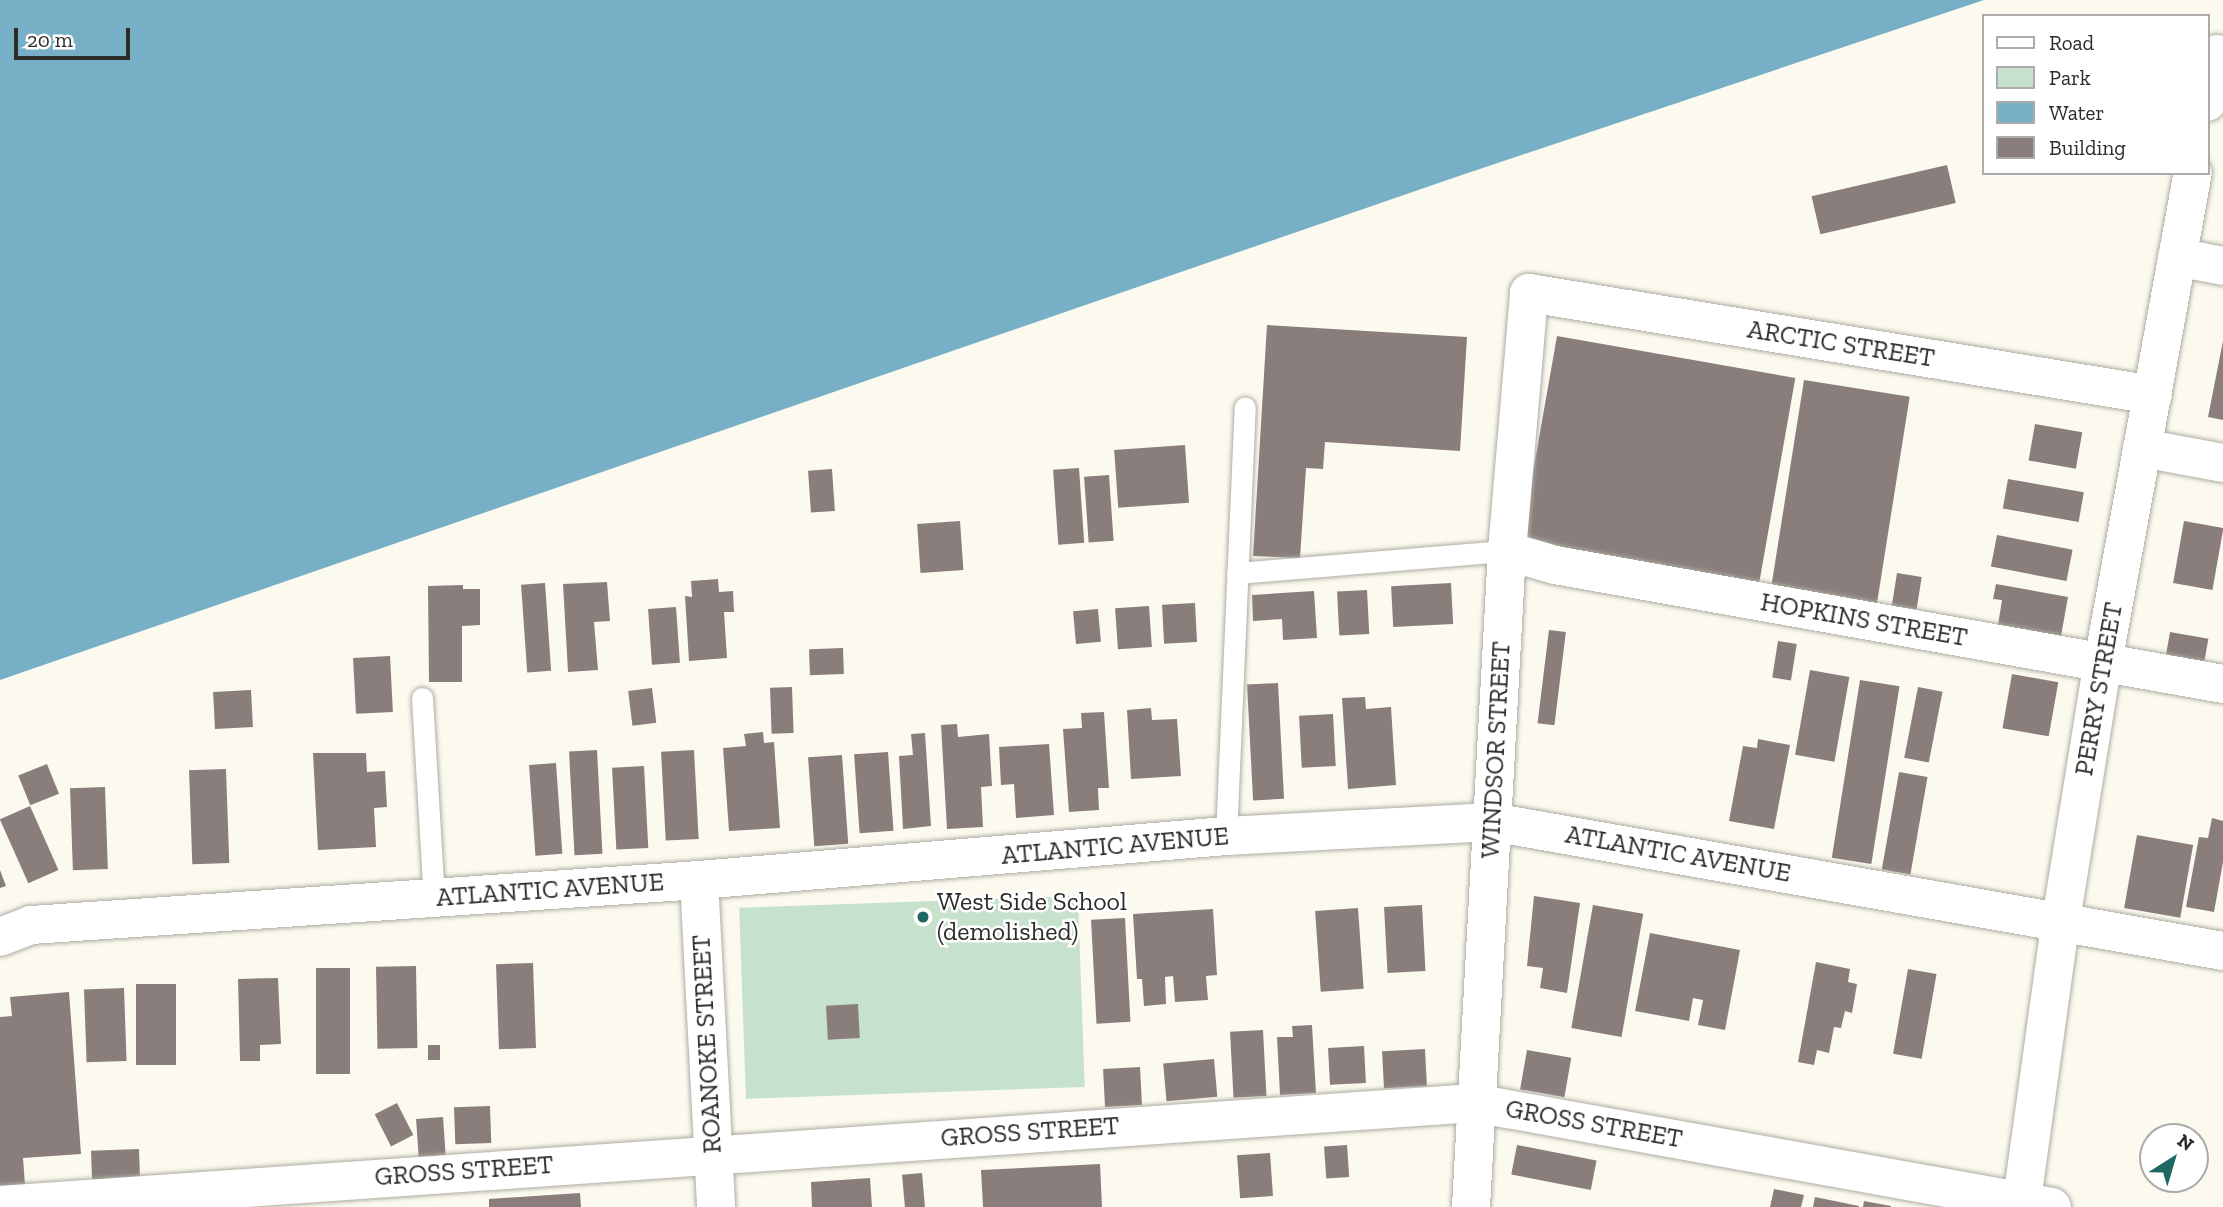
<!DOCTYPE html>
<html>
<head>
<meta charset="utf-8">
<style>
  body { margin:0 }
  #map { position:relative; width:2223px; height:1207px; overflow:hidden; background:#fcfaef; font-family:"Zilla Slab",serif }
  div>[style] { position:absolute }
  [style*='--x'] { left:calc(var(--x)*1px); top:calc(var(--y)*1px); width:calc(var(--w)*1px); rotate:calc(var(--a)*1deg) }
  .green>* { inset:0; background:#c6e2cc; transform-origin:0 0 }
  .water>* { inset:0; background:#77b0c6 }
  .building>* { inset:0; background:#897e7c; transform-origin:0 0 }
  .roads { filter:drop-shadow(0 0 2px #adaca2) drop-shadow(0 0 2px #adaca2) }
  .service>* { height:21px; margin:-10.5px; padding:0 10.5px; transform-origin:10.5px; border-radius:10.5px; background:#fff }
  .minor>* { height:38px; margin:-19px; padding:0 19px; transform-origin:19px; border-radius:19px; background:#fff }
  .dots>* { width:19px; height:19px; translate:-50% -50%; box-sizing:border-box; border:4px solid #fff; border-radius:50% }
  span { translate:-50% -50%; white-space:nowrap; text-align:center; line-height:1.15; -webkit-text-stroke:5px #fff; paint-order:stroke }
  .street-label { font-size:26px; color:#2c2c28 }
  .poi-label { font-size:26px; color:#2c2c28 }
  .left { translate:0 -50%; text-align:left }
  .legend { position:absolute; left:1982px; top:14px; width:228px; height:161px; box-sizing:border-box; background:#fff; border:2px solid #ababa9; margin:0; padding:9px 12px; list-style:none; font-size:21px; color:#2c2c28 }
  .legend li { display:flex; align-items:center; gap:14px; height:35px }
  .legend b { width:35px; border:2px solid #ababa9 }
  .north { position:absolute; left:2139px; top:1123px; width:70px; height:70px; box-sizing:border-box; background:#fff; border:2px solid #ababa9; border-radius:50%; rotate:37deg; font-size:19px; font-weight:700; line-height:28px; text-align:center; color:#2c2c28 }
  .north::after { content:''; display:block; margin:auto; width:24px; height:32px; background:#1d6861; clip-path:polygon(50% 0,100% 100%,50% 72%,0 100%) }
  .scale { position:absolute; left:14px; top:28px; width:116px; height:32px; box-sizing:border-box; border:4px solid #2c2c28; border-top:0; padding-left:9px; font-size:21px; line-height:24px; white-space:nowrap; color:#2c2c28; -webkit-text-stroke:5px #fff; paint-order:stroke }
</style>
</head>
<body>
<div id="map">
  <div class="green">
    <i style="left:1078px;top:896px;width:191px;height:339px;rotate:88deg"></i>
  </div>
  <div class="water">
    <i style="clip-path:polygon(0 0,1984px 0,1453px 178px,0 680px)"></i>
  </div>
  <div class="building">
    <i style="left:1947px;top:165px;width:39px;height:139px;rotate:77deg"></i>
    <i style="clip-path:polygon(1267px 325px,1467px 337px,1460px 451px,1325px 442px,1323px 469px,1306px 468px,1300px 558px,1253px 556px)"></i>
    <i style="left:1557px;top:336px;width:242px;height:213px;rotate:10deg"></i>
    <i style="clip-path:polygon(2223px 341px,2223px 420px,2208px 417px)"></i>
    <i style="left:1804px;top:380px;width:107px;height:211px;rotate:9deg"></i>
    <i style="left:2035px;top:424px;width:48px;height:37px;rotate:10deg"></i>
    <i style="left:1185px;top:445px;width:58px;height:71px;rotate:86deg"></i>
    <i style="left:1079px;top:468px;width:75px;height:26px;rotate:86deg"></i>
    <i style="left:832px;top:469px;width:42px;height:24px;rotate:86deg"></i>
    <i style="left:1109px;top:475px;width:66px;height:25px;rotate:86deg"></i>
    <i style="left:2008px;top:479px;width:77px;height:30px;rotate:10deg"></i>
    <i style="left:960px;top:521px;width:49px;height:43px;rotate:86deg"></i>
    <i style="left:2184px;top:521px;width:40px;height:63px;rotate:10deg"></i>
    <i style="left:1997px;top:535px;width:77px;height:32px;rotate:11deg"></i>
    <i style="left:1897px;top:573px;width:25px;height:33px;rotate:9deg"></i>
    <i style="clip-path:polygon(718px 579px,719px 592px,733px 591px,734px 612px,724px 612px,727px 658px,689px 661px,685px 596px,692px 597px,691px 581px)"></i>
    <i style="clip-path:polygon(607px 582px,610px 621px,594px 622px,598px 670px,568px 672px,563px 584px)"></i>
    <i style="left:545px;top:583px;width:88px;height:24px;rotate:86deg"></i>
    <i style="left:1451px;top:583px;width:41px;height:60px;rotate:87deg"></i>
    <i style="clip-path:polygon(1996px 584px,2068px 597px,2061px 636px,1998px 625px,2002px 600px,1993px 599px)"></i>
    <i style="clip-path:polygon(463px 585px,463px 589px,480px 589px,480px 625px,462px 626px,462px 682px,429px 682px,428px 586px)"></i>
    <i style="left:1367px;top:590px;width:44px;height:30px;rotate:87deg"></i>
    <i style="clip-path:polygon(1314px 591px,1317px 638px,1283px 640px,1282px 619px,1253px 621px,1252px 595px)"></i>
    <i style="left:1195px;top:603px;width:39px;height:33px;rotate:87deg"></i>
    <i style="left:1149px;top:606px;width:41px;height:34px;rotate:86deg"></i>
    <i style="left:676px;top:607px;width:56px;height:28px;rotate:86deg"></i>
    <i style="left:1098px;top:609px;width:33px;height:25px;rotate:85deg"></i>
    <i style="left:1549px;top:630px;width:17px;height:94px;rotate:7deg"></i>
    <i style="left:2170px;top:632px;width:39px;height:23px;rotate:10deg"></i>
    <i style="left:1778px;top:641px;width:19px;height:37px;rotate:9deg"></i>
    <i style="left:843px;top:648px;width:26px;height:34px;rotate:88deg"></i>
    <i style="left:390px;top:656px;width:56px;height:37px;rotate:87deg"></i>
    <i style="left:1810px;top:670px;width:40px;height:86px;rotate:10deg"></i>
    <i style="left:2012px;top:674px;width:47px;height:55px;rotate:10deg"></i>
    <i style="left:1860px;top:680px;width:40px;height:180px;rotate:9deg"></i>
    <i style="left:1278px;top:683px;width:116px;height:31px;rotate:87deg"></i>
    <i style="left:792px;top:687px;width:46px;height:22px;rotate:88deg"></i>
    <i style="left:1918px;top:687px;width:25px;height:72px;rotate:11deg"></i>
    <i style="left:652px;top:688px;width:35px;height:24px;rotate:83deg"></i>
    <i style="left:251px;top:690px;width:37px;height:38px;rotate:87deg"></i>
    <i style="clip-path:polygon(1365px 697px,1366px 709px,1391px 707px,1396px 785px,1348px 789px,1342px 698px)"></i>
    <i style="clip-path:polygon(1151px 708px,1152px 720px,1177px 719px,1181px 776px,1131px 779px,1127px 710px)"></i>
    <i style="clip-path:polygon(1104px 712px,1109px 788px,1098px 788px,1099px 810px,1069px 812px,1063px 729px,1082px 728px,1081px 713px)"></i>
    <i style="left:1333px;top:714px;width:52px;height:34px;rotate:87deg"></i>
    <i style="clip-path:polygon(957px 724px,958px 737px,989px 734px,992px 786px,981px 787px,983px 827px,947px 829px,941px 725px)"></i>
    <i style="clip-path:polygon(763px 732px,764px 743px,774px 742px,780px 828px,729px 831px,723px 748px,746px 746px,744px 734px)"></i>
    <i style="clip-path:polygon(925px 733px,931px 826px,903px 829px,899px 756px,913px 755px,911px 734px)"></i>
    <i style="clip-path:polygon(1758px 739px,1790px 745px,1774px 829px,1729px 821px,1743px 746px,1757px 748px)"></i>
    <i style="clip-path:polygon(1049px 744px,1054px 815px,1016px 818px,1014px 784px,1001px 785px,999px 747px)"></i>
    <i style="left:597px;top:750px;width:104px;height:28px;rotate:87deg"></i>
    <i style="left:694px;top:750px;width:89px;height:33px;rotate:87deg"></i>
    <i style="left:888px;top:752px;width:79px;height:34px;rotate:86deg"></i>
    <i style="clip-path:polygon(313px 753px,366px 753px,367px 772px,385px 771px,387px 807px,374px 808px,376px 847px,318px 850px)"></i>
    <i style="left:842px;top:755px;width:89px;height:34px;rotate:86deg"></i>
    <i style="left:556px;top:763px;width:91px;height:27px;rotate:86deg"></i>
    <i style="left:47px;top:764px;width:32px;height:31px;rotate:68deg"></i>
    <i style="left:644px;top:766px;width:82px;height:32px;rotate:87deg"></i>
    <i style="left:226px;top:769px;width:94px;height:37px;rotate:88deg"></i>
    <i style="left:1899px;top:772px;width:29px;height:99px;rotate:10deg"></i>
    <i style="left:105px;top:787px;width:82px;height:35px;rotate:88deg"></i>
    <i style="left:30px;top:806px;width:70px;height:33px;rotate:66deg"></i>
    <i style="clip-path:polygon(2212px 818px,2223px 821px,2223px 862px,2214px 912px,2186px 907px,2199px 837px,2208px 838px)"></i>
    <i style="left:2137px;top:835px;width:57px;height:74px;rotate:10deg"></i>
    <i style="clip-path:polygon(0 870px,6px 886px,0 888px)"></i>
    <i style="clip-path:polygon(1534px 896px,1580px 903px,1567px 993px,1540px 988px,1543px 968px,1527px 966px)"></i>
    <i style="left:1422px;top:905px;width:66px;height:38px;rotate:87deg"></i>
    <i style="left:1593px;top:905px;width:51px;height:125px;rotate:10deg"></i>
    <i style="left:1358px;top:908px;width:81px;height:43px;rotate:86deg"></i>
    <i style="clip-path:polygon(1213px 909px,1217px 975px,1206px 976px,1208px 1000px,1175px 1002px,1173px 976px,1165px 977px,1166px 1004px,1144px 1006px,1142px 979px,1137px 979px,1133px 914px)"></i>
    <i style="left:1125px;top:918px;width:104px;height:34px;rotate:87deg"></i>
    <i style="clip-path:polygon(1650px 933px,1740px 950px,1725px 1030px,1698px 1025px,1703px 1000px,1693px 998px,1689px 1021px,1635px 1011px)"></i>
    <i style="clip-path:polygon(1816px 962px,1850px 969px,1848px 982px,1857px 984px,1852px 1013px,1845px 1011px,1841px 1028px,1834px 1027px,1829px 1053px,1817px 1050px,1814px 1065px,1798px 1062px)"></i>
    <i style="left:533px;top:963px;width:85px;height:37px;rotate:88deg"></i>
    <i style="left:416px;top:966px;width:82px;height:40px;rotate:89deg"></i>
    <i style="left:316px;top:968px;width:34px;height:106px"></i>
    <i style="left:1908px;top:969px;width:29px;height:86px;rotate:10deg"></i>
    <i style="clip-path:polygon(278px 978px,281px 1044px,260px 1045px,260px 1061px,240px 1061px,238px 979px)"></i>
    <i style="left:136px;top:984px;width:40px;height:81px"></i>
    <i style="left:124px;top:988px;width:73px;height:40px;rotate:88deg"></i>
    <i style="clip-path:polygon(69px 992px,81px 1154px,23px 1158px,25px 1185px,0 1187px,0 1017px,12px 1016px,10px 997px)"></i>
    <i style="left:858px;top:1004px;width:34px;height:32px;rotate:87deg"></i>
    <i style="clip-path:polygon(1312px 1025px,1316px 1093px,1280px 1095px,1277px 1037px,1293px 1037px,1292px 1026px)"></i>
    <i style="left:1263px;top:1030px;width:66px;height:33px;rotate:87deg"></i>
    <i style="left:428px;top:1045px;width:12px;height:15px"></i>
    <i style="left:1364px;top:1046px;width:37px;height:36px;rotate:87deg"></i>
    <i style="left:1425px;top:1049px;width:37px;height:43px;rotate:87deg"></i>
    <i style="left:1527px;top:1050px;width:45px;height:40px;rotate:10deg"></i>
    <i style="left:1214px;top:1059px;width:38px;height:51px;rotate:85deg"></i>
    <i style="left:1140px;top:1067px;width:38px;height:37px;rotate:87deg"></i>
    <i style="left:397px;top:1103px;width:36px;height:25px;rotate:63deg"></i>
    <i style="left:490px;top:1106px;width:37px;height:36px;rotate:88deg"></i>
    <i style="left:443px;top:1117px;width:43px;height:27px;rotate:86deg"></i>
    <i style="left:1347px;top:1145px;width:32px;height:23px;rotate:86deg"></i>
    <i style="left:1517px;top:1145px;width:81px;height:30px;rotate:11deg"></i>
    <i style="left:139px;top:1149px;width:33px;height:48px;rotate:88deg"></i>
    <i style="left:1270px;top:1153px;width:43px;height:33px;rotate:86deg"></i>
    <i style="clip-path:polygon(1100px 1164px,1102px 1207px,983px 1207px,981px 1170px)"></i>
    <i style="left:922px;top:1173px;width:34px;height:20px;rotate:85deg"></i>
    <i style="clip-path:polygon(870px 1178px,872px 1207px,812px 1207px,811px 1182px)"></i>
    <i style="clip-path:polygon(1774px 1189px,1804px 1195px,1801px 1207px,1770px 1207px)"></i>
    <i style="clip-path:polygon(580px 1193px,581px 1207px,489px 1207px,489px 1199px)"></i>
    <i style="clip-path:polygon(1815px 1197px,1859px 1206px,1859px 1207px,1813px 1207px)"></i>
    <i style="clip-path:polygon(1864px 1201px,1891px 1206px,1891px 1207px,1863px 1207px)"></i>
  </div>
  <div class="roads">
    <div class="service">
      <i style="--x:1237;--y:573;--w:271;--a:-4.7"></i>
      <i style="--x:422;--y:698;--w:200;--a:86.6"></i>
      <i style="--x:1226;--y:836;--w:429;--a:-87.5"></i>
    </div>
    <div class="minor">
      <i style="--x:2207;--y:102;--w:49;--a:-78.2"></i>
      <i style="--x:2177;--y:257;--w:47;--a:11.1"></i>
      <i style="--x:2142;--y:448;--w:82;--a:10.5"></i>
      <i style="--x:1507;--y:551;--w:50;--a:16.3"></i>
      <i style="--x:1555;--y:565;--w:679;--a:10.1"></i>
      <i style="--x:699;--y:880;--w:327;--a:87"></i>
      <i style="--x:0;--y:937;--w:33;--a:-21"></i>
      <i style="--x:31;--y:925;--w:670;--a:-3.85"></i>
      <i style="--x:699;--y:880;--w:529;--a:-4.77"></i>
      <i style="--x:1226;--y:836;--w:266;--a:-3"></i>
      <i style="--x:1492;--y:822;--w:742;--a:10.01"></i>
      <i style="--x:0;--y:1205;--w:1478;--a:-3.96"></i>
      <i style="--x:1474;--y:1103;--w:587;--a:10.2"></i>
      <i style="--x:1471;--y:1207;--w:657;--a:-86.86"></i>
      <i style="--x:1507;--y:551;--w:259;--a:-85.1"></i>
      <i style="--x:1529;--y:293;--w:632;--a:9.28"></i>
      <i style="--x:2021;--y:1207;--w:290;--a:-82.1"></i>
      <i style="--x:2061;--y:920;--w:261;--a:-80.8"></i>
      <i style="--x:2103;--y:662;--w:497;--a:-79.6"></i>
    </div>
  </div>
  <div class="dots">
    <i style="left:923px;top:917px;background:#1d6861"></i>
  </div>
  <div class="street-label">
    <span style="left:1841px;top:344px;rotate:9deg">ARCTIC STREET</span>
    <span style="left:1864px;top:620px;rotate:10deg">HOPKINS STREET</span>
    <span style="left:2099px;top:689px;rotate:-80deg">PERRY STREET</span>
    <span style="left:1496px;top:750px;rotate:-87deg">WINDSOR STREET</span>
    <span style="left:1115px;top:846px;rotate:-5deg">ATLANTIC AVENUE</span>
    <span style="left:1678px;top:854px;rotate:10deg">ATLANTIC AVENUE</span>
    <span style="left:550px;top:890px;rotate:-4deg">ATLANTIC AVENUE</span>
    <span style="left:707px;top:1044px;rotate:-93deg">ROANOKE STREET</span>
    <span style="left:1594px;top:1124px;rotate:10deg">GROSS STREET</span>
    <span style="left:1030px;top:1132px;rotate:-4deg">GROSS STREET</span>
    <span style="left:464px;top:1171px;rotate:-4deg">GROSS STREET</span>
  </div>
  <div class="poi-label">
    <span class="left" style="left:937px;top:917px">West Side School<br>(demolished)</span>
  </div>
  <ul class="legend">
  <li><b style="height:9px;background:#fff"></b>Road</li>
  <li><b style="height:19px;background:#c6e2cc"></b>Park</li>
  <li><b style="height:19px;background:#77b0c6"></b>Water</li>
  <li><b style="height:19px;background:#897e7c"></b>Building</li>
  </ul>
  <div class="north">N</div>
  <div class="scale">20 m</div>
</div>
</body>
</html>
